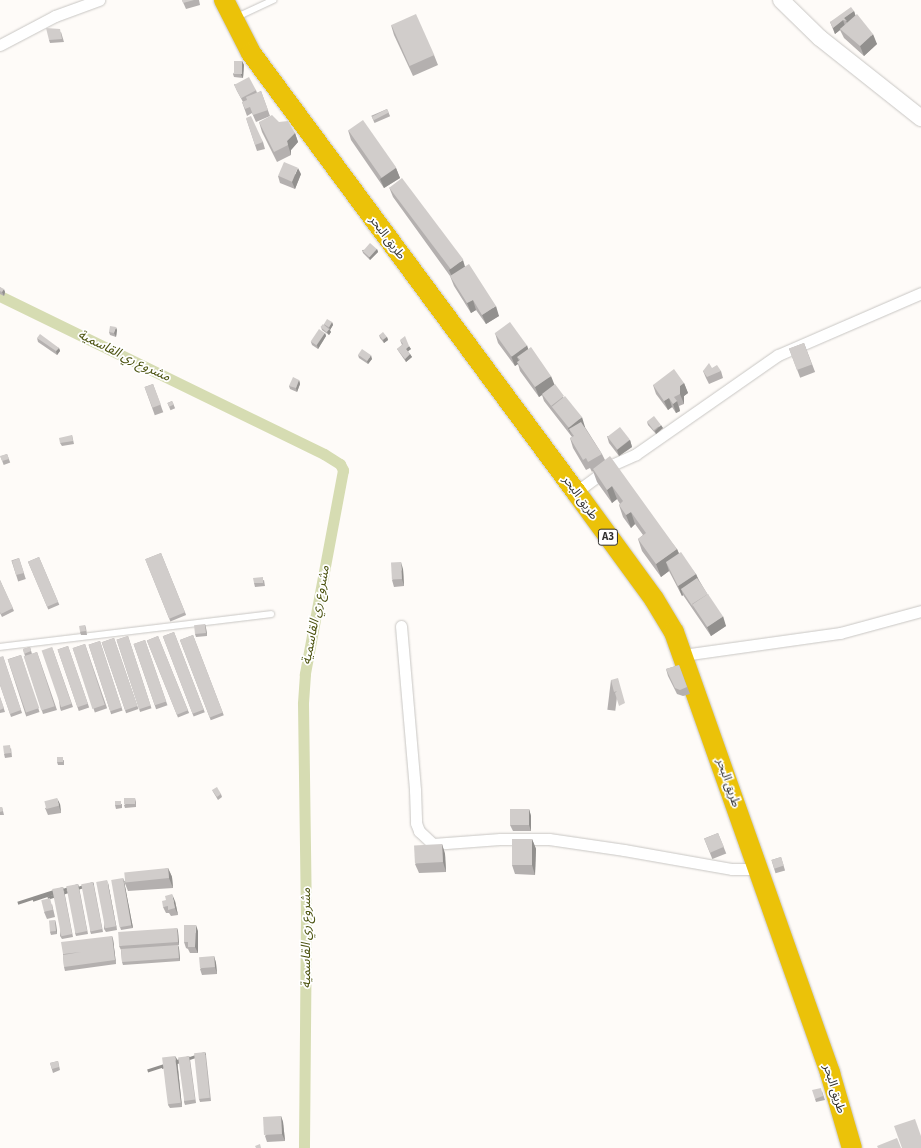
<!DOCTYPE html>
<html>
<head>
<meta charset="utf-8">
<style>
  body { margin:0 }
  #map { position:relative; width:921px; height:1148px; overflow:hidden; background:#fefbf8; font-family:"Source Sans 3","Noto Sans Arabic",sans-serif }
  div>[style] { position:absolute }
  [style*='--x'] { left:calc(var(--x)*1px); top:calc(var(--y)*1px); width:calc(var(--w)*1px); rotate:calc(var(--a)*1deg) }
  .canal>* { height:11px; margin:-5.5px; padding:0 5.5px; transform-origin:5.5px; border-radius:5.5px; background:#d6dcb2 }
  .roads { filter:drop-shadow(0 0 1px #c8c6c3) drop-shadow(0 0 1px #c8c6c3) }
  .lane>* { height:5.5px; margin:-2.75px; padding:0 2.75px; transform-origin:2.75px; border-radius:2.75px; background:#fff }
  .street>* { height:11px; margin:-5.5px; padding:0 5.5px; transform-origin:5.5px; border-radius:5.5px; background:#fff }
  .secondary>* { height:16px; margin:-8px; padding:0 8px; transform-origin:8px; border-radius:8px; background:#fff }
  .highway>* { height:20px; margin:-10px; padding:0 10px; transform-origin:10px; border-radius:10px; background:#ebc209 }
  .wall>* { inset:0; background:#b4b0af; transform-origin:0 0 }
  .shaded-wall>* { inset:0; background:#92908e; transform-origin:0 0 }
  .building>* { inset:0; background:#d1cdcb; transform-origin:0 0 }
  span { translate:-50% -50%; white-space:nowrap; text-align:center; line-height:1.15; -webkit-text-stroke:3.5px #fff; paint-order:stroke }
  .shield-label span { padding:1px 3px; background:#fff; border:1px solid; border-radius:3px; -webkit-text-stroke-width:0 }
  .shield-label { font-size:11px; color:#302f2e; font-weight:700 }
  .street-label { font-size:12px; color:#302f2e }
  .water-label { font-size:13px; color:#4c5310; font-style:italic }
</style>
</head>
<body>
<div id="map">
  <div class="canal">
    <i style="--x:0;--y:296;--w:360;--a:26"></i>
    <i style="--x:324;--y:454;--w:19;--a:32"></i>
    <i style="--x:340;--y:464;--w:7;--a:63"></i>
    <i style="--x:343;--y:470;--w:208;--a:100.6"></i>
    <i style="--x:305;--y:674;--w:30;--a:94"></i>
    <i style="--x:303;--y:704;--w:211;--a:89.2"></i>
    <i style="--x:306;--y:915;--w:233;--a:90.5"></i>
  </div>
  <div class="roads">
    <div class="lane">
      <i style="--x:237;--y:17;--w:40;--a:-25"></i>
      <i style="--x:0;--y:647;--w:273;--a:-6.9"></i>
    </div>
    <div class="street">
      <i style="--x:0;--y:45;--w:62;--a:-27.8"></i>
      <i style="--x:55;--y:16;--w:47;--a:-20"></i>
      <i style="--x:576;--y:492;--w:47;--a:-36.4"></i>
      <i style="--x:614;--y:464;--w:24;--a:-24"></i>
      <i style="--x:636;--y:454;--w:173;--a:-34.9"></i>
      <i style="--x:778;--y:355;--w:156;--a:-23.4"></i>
      <i style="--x:401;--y:626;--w:165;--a:85.1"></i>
      <i style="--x:415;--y:790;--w:33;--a:88"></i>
      <i style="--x:416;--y:823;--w:9;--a:69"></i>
      <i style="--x:419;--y:831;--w:19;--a:43"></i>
      <i style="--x:433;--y:844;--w:67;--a:-4.3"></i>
      <i style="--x:500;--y:839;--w:49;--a:0"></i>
      <i style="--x:549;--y:839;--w:76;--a:8.3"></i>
      <i style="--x:624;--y:850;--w:110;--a:10"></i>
      <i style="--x:732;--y:869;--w:26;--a:0"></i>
      <i style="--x:683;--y:655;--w:159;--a:-8"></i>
      <i style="--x:840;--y:633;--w:84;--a:-15.2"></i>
    </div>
    <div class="secondary">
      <i style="--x:781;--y:0;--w:54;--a:44.3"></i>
      <i style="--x:820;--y:38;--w:129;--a:38.4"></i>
    </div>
    <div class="highway">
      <i style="--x:224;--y:0;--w:59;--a:63"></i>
      <i style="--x:251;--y:53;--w:546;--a:53.49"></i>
      <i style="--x:576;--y:492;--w:132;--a:53.9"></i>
      <i style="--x:654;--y:599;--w:39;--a:59"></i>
      <i style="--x:674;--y:632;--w:468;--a:70.5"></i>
      <i style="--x:830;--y:1073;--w:78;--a:73.7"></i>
    </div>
  </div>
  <div class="wall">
    <i style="clip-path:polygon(182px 0,199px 0,200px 5px,186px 9px)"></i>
    <i style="clip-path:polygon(854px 11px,855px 15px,877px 44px,864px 56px,844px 38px,840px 30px,835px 34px,830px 22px)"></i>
    <i style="clip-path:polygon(391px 25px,434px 55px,438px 65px,413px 76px,394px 35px)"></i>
    <i style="clip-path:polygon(61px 32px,64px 42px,50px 43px,49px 40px)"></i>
    <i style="clip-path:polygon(242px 61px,244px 65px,243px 78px,234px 77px,233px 74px)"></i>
    <i style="clip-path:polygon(234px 84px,256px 90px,257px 93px,261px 91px,270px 116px,256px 122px,252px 113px,247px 116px,242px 102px,243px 102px,237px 91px)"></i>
    <i style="left:387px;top:109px;width:8px;height:17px;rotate:67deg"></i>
    <i style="clip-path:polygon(246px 118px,263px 142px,265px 149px,257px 151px)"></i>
    <i style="clip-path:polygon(259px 122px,279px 122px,295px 133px,298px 142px,291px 150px,291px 155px,277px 162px,262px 132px)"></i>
    <i style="clip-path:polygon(348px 130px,396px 168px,400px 178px,384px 188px,351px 140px)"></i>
    <i style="clip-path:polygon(301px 174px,295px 189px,280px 183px,278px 176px)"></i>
    <i style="clip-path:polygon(389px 187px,465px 267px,499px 316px,486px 324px,476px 310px,471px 313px,454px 286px,450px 276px,393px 197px)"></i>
    <i style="clip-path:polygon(377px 249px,378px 252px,370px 260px,363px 253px,362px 250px)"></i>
    <i style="clip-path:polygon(0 287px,5px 292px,4px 296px,0 294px)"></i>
    <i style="clip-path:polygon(332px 322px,333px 325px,330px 330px,331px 332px,329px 335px,322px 330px,321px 327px,324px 325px,324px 324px)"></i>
    <i style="clip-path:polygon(117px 330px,116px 337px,110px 335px,109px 332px)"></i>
    <i style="clip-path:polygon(325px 333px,326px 336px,318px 349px,312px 345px,311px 342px)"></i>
    <i style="clip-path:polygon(495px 333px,528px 349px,585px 427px,602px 454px,605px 460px,677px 549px,679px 553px,696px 574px,699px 580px,726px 626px,711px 636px,683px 595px,682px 596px,669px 571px,661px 577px,642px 551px,638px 539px,643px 535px,635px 524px,631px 528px,623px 517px,619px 505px,620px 504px,617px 499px,612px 503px,597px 482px,593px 471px,592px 472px,590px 468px,586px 470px,573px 448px,570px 438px,572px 437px,544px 401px,542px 395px,539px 397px,520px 371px,518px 364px,515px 366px,498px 343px)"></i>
    <i style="clip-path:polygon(379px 335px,387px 337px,388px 340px,384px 343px,380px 338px)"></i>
    <i style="clip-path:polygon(37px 338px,59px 348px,60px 351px,57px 355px,38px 342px)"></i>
    <i style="clip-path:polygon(400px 340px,411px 349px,408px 351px,412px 357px,406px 362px,399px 352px,397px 349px,402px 345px)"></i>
    <i style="left:804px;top:343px;width:31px;height:16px;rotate:69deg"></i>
    <i style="clip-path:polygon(358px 355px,372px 359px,368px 364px,359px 358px)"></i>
    <i style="clip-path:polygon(712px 368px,721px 371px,723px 378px,709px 384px,706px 378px,703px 371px)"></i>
    <i style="clip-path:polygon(299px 380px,300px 384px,297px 392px,290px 389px,289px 386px)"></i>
    <i style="clip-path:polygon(684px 383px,688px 393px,684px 396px,684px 404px,679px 406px,680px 411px,676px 413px,672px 407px,668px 410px,656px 394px,653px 385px)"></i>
    <i style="left:153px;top:384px;width:30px;height:9px;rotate:70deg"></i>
    <i style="left:172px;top:401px;width:8px;height:5px;rotate:67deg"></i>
    <i style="clip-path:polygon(647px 422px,663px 428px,656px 434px,648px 425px)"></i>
    <i style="clip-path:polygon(72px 435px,74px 444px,62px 446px,60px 443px)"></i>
    <i style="clip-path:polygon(607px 436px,630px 440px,632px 447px,619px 456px,609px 443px)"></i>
    <i style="left:7px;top:454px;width:9px;height:7px;rotate:69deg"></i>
    <i style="left:161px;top:553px;width:67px;height:17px;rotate:68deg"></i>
    <i style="left:39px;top:557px;width:52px;height:12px;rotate:67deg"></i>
    <i style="left:19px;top:558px;width:22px;height:8px;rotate:72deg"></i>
    <i style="clip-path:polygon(403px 569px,404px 586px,394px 587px,392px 580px)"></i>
    <i style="clip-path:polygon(0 580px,14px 611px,2px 617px,0 613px)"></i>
    <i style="clip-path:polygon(264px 580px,265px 586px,255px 587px,254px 583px)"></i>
    <i style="clip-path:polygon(205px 624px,206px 628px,207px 636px,196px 637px,195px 634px)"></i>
    <i style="clip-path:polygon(85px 625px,86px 628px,87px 635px,81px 635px,80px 632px)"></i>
    <i style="left:174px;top:632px;width:86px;height:12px;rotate:69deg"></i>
    <i style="left:193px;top:635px;width:86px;height:14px;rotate:69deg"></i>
    <i style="left:128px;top:636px;width:76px;height:12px;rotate:72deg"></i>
    <i style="left:158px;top:636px;width:83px;height:12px;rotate:68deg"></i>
    <i style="left:114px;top:638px;width:75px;height:13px;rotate:71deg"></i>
    <i style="left:145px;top:640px;width:69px;height:12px;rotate:71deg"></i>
    <i style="left:100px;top:641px;width:73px;height:12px;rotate:72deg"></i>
    <i style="left:85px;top:644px;width:68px;height:13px;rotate:71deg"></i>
    <i style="left:68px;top:646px;width:65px;height:11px;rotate:71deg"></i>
    <i style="clip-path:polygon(30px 647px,32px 654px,37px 652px,57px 710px,43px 714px,24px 656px,25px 656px,23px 649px)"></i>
    <i style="clip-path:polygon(52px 647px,73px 707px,61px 711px,60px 708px)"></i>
    <i style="left:21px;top:655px;width:60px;height:14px;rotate:72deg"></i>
    <i style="clip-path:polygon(3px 656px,22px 713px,11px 717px,0 685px)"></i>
    <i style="clip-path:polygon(679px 665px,690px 694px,683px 696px,677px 694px,668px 676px,666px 669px)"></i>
    <i style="left:611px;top:680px;width:8px;height:30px;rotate:7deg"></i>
    <i style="clip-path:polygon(0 697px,5px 712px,0 713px)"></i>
    <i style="clip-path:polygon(11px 748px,12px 757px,5px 758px,4px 754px)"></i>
    <i style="clip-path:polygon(64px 760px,64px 765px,58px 765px,57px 762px)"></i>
    <i style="clip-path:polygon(212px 790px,221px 794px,222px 797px,218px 800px)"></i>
    <i style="clip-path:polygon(135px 798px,136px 802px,136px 807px,125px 808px,124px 805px)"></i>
    <i style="clip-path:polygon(60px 804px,61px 813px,48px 815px,45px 808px)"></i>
    <i style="clip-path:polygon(122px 804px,122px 808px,116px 809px,115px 805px)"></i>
    <i style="clip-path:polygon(0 807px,2px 807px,4px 815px,0 815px)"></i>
    <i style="clip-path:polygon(529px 809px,531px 816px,531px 831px,513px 831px,510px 825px)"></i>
    <i style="left:718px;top:833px;width:22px;height:15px;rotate:68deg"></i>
    <i style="clip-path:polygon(532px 839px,536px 849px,535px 875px,515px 874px,512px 865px)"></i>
    <i style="clip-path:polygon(442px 844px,445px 854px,446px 872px,419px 873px,415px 864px)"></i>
    <i style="left:781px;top:857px;width:14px;height:10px;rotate:73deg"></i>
    <i style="clip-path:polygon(168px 868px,172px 877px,173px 888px,128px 891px,124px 881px)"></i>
    <i style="clip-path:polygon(123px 878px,124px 881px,133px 928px,121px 930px,120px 927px)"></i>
    <i style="clip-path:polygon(93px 882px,94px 885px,103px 932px,91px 934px,90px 931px)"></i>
    <i style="clip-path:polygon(108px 883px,117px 930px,106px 932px,104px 929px)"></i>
    <i style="clip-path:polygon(79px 887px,88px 934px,76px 936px,75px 933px)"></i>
    <i style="clip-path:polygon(64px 890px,73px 937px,62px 939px,60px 936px)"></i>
    <i style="clip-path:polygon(175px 901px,178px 915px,171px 916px,169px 913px,166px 913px,163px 907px)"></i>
    <i style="clip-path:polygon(52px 904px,55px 917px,47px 919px,44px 912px)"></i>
    <i style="clip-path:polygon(55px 920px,56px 924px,57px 934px,51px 935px,50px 932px)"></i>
    <i style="clip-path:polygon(177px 928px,178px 931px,179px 945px,178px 945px,179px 948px,180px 961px,123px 965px,122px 962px,121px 950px,119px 946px)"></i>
    <i style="clip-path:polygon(198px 931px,198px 953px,190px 953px,188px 949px,186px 948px,184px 942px)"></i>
    <i style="clip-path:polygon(112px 936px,113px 939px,116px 964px,65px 971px,64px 967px,63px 954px)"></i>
    <i style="clip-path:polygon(214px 956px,216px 963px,217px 974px,202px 975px,200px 969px)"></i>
    <i style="clip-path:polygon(205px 1052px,206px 1055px,211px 1101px,200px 1102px,199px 1099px)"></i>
    <i style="clip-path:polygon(189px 1056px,190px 1059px,196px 1103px,185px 1105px,184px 1102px)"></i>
    <i style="clip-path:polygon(177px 1059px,182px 1107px,170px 1108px,168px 1105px)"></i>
    <i style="clip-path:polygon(58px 1061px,60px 1070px,53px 1073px,50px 1063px)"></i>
    <i style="clip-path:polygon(822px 1091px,825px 1100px,816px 1102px,815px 1099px)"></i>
    <i style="clip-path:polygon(281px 1116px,283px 1122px,285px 1141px,267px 1142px,265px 1136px)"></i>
  </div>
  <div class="shaded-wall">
    <i style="clip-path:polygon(854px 11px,856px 17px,848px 24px,844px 18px)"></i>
    <i style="clip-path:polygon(843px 20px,845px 26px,840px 29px,840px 30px,835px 34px,833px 28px)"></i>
    <i style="clip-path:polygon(873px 34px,877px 44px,864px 56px,860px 46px)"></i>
    <i style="clip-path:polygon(242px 61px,244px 65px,243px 78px,241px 75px)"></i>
    <i style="clip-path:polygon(295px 133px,298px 142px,291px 150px,291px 155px,288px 145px,287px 141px)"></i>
    <i style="clip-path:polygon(298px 168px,301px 174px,295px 189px,292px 182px)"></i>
    <i style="clip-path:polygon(396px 168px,400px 178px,384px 188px,380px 179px)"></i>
    <i style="clip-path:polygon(377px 249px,378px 252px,370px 260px,369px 257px)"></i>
    <i style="clip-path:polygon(463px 260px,466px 270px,453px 279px,449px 270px)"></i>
    <i style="clip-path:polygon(4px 289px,5px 292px,4px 296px,2px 292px)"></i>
    <i style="clip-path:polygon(473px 300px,476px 310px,471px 313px,467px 303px)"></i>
    <i style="clip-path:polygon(496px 306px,499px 316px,486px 324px,482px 315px)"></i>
    <i style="clip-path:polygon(332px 322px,333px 325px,330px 330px,329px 327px)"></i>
    <i style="clip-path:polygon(116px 327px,117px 330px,116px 337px,114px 333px)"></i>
    <i style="clip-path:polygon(329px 329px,331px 332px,329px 335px,327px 332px)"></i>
    <i style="clip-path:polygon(325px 333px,326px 336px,318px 349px,317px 345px)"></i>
    <i style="clip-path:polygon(387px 337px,388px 340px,384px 343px,383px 340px)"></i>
    <i style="clip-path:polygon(527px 345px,530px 355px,520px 360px,517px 357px,520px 363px,517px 362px,518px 364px,515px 366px,511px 356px)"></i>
    <i style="clip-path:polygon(409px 346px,411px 349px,407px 352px,406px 349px)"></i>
    <i style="clip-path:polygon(59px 348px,60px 351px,57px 355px,56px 351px)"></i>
    <i style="clip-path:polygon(410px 354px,412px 357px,406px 362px,405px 359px)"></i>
    <i style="clip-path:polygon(371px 355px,372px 359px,368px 364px,367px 361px)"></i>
    <i style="clip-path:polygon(551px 376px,555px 386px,539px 397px,535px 387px)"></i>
    <i style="clip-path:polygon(299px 380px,300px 384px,297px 392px,296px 388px)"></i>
    <i style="clip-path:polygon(684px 383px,688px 393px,684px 396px,684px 404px,680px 394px,680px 386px)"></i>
    <i style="clip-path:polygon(669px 398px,672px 407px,668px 410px,664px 401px)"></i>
    <i style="clip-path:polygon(677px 401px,680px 411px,676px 413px,673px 404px)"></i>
    <i style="clip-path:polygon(582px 417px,585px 427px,569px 429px,572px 437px,568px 428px)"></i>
    <i style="clip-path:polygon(661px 425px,663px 428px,656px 434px,655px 431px)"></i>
    <i style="clip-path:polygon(630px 440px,632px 447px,619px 456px,617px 450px)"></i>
    <i style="clip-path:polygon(612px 486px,617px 499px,612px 503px,607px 490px)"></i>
    <i style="clip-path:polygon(631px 512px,635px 524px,631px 528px,626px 515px)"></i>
    <i style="clip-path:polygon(677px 549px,682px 562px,666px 562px,669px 571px,661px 577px,656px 564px)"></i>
    <i style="clip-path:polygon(401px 562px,403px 569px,404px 586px,402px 579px)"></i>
    <i style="clip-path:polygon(696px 574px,700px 584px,681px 589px,683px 595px,682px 596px,678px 586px)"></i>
    <i style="clip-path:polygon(723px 616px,726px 626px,711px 636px,707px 627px)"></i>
    <i style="clip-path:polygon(205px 624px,206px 628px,207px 636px,206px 633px)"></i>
    <i style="clip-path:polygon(57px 798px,60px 804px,61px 813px,59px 806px)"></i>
    <i style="clip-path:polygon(529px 809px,531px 816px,531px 831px,529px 825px)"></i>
    <i style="clip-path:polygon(532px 839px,536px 849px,535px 875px,532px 865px)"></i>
    <i style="clip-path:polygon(442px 844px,445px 854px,446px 872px,443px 862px)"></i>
    <i style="clip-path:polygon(168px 868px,172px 877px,173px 888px,169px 878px)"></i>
    <i style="clip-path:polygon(123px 878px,124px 881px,133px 928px,131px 925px)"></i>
    <i style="clip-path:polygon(107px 880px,108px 883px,117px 930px,116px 926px)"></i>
    <i style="left:93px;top:882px;width:3px;height:48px;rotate:72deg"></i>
    <i style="left:78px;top:884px;width:3px;height:48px;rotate:72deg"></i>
    <i style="left:63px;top:887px;width:3px;height:48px;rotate:72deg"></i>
    <i style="clip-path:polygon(172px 894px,175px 901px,178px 915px,175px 908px)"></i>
    <i style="clip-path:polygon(55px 920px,56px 924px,57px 934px,56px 931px)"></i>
    <i style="clip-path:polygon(196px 925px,198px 931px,198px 953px,195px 947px)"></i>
    <i style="clip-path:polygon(177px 928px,178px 931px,179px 945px,178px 942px)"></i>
    <i style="clip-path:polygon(112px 936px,113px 939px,116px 964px,115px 960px)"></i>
    <i style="clip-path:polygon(178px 945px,179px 948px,180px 961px,179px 958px)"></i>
    <i style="clip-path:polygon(214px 956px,216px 963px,217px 974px,215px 967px)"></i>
    <i style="left:205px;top:1052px;width:3px;height:46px;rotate:72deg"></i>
    <i style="clip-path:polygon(175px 1056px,177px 1059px,182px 1107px,181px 1103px)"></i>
    <i style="left:189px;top:1056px;width:3px;height:44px;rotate:72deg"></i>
    <i style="clip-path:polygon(281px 1116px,283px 1122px,285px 1141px,282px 1134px)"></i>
  </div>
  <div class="building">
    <i style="clip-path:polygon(182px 0,194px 0,183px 3px)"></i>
    <i style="clip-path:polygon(851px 7px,854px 11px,844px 18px,847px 21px,843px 20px,833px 28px,830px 22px)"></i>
    <i style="left:416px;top:14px;width:45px;height:27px;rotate:66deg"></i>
    <i style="clip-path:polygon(857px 14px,873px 34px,860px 46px,840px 29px)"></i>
    <i style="clip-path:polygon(46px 28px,60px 29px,62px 39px,49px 40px)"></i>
    <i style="left:234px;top:61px;width:8px;height:13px"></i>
    <i style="left:249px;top:77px;width:15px;height:17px;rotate:62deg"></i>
    <i style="clip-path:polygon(261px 91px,268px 110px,253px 115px,250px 107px,245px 109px,242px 102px,247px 100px,246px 97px)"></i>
    <i style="left:387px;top:109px;width:4px;height:17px;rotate:63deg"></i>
    <i style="clip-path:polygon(272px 115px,279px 122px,288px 121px,295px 133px,287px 141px,288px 145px,274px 152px,259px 122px)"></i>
    <i style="clip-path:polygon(251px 116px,263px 142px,255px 145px,246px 118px)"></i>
    <i style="left:363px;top:120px;width:58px;height:18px;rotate:55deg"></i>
    <i style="left:284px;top:162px;width:15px;height:15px;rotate:23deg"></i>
    <i style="left:402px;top:178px;width:102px;height:16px;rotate:53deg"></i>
    <i style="left:370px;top:243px;width:9px;height:11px;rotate:41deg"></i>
    <i style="clip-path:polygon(469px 264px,496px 306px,482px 315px,473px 300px,467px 303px,450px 276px)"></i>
    <i style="clip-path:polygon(0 287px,4px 289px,2px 292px,0 291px)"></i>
    <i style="left:327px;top:319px;width:6px;height:6px;rotate:31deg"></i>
    <i style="left:510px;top:322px;width:29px;height:19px;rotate:54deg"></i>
    <i style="left:323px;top:324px;width:8px;height:4px;rotate:40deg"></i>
    <i style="clip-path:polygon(110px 326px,116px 327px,114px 333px,109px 332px)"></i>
    <i style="left:319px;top:329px;width:7px;height:15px;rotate:34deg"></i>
    <i style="left:383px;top:332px;width:6px;height:5px;rotate:51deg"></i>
    <i style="clip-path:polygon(40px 334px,59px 348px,56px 351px,37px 338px)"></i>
    <i style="clip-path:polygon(405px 336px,409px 346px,406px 349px,410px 354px,405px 359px,397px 349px,403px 344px,400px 340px)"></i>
    <i style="left:804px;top:343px;width:23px;height:16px;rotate:70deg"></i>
    <i style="clip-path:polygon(531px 347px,551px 376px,535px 387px,517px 362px,520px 360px,517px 357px)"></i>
    <i style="left:362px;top:349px;width:11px;height:7px;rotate:34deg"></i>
    <i style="clip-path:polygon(709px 363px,712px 368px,717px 365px,721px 371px,707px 377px,703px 371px)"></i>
    <i style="clip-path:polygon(674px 369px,684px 383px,680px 386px,680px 394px,674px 397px,677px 401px,673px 404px,669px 398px,664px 401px,653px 385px)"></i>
    <i style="clip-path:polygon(293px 377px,299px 380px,296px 388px,289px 386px)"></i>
    <i style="left:153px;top:384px;width:22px;height:9px;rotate:69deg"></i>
    <i style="clip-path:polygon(555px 384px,564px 396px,551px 406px,552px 407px,542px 394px)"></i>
    <i style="left:565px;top:396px;width:27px;height:17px;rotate:51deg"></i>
    <i style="left:172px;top:401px;width:4px;height:5px;rotate:63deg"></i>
    <i style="left:654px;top:416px;width:11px;height:9px;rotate:52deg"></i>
    <i style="clip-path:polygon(581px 422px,602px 454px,588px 462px,586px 458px,583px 460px,570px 438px,574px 436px,569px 429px)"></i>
    <i style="left:620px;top:427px;width:16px;height:16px;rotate:52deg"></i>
    <i style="clip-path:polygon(72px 435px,73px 441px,60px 443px,59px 438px)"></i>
    <i style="clip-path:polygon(7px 454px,9px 459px,2px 461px,0 456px)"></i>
    <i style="clip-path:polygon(610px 456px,677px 549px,656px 564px,638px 539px,646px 533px,631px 512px,626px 515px,619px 505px,623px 501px,612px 486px,607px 490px,593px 469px)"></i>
    <i style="clip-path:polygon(681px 552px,696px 574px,678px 586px,666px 562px)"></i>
    <i style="left:161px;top:553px;width:64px;height:17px;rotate:68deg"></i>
    <i style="left:39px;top:557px;width:49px;height:12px;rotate:67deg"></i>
    <i style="clip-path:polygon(19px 558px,24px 573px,16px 575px,12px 561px)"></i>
    <i style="left:401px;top:562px;width:17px;height:10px;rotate:87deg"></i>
    <i style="clip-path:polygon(263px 577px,263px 583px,254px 583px,253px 578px)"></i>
    <i style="clip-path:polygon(697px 578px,709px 596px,708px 594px,692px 604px,693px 607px,681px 589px)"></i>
    <i style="clip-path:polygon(0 580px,13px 608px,1px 614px,0 612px)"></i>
    <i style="left:708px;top:594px;width:27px;height:19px;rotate:56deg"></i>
    <i style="left:205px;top:624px;width:9px;height:11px;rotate:84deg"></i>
    <i style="left:85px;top:625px;width:6px;height:6px;rotate:81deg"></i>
    <i style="left:174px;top:632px;width:83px;height:12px;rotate:69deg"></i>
    <i style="left:193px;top:635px;width:83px;height:14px;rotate:69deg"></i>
    <i style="left:128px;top:636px;width:73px;height:12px;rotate:72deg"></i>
    <i style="left:158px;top:636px;width:80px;height:12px;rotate:68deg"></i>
    <i style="left:114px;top:638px;width:72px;height:13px;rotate:71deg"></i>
    <i style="left:145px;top:640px;width:65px;height:12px;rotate:71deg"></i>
    <i style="left:100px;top:641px;width:70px;height:12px;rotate:72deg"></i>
    <i style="left:85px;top:644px;width:64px;height:13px;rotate:72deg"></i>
    <i style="left:68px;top:646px;width:61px;height:11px;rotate:71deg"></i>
    <i style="clip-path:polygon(30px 647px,31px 651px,24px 654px,23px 649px)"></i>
    <i style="left:52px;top:647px;width:60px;height:11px;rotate:71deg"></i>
    <i style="left:37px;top:652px;width:57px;height:14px;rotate:72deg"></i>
    <i style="left:21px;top:655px;width:56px;height:14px;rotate:71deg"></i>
    <i style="clip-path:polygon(3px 656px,21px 710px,10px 714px,0 685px,0 657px)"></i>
    <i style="clip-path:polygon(679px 665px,687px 687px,680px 690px,675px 688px,666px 669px)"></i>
    <i style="clip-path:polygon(618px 678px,625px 703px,619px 706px,615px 693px,617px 691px,614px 692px,611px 680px)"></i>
    <i style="clip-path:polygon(0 697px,4px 708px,0 710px)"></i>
    <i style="left:10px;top:745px;width:8px;height:7px;rotate:83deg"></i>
    <i style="left:57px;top:757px;width:6px;height:5px"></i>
    <i style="clip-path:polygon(217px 787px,221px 794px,217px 797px,212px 790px)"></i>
    <i style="left:57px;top:798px;width:8px;height:13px;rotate:76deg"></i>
    <i style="left:135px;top:798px;width:6px;height:11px;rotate:90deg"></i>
    <i style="left:115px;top:801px;width:6px;height:4px"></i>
    <i style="clip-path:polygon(0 807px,2px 807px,3px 811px,0 812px)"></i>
    <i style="left:510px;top:809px;width:19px;height:16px"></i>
    <i style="left:718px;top:833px;width:15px;height:15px;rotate:67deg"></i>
    <i style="left:512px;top:839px;width:20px;height:26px"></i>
    <i style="left:442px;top:844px;width:18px;height:28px;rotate:87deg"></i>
    <i style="left:781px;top:857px;width:9px;height:10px;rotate:72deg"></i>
    <i style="left:168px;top:868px;width:10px;height:44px;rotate:84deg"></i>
    <i style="left:123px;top:878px;width:48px;height:12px;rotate:80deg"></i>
    <i style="left:107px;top:880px;width:47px;height:11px;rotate:79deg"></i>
    <i style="left:93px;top:882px;width:48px;height:12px;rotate:79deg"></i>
    <i style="left:78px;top:884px;width:48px;height:12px;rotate:79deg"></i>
    <i style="left:63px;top:887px;width:48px;height:11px;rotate:79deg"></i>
    <i style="clip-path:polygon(172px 894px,175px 908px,168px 910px,168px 906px,163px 907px,162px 901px,166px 900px,165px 896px)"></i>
    <i style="left:50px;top:898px;width:12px;height:9px;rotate:76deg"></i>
    <i style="left:55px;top:920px;width:11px;height:6px;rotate:85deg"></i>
    <i style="clip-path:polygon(184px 925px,196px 925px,195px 947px,188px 947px,188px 942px,184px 942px)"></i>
    <i style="left:177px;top:928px;width:14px;height:59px;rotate:86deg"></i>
    <i style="clip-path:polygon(112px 936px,115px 960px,64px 967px,63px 955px,81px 952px,63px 954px,61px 942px)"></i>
    <i style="left:178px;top:945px;width:13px;height:57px;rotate:86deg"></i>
    <i style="left:214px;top:956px;width:11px;height:15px;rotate:85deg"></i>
    <i style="left:205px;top:1052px;width:46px;height:11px;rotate:84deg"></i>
    <i style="left:175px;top:1056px;width:47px;height:13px;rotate:83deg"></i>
    <i style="left:189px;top:1056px;width:44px;height:11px;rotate:82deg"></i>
    <i style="clip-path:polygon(58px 1061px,59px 1067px,52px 1069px,50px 1063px)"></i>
    <i style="clip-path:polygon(821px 1088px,823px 1096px,815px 1099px,812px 1090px)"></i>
    <i style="left:281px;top:1116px;width:18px;height:18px;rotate:87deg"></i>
    <i style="clip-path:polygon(915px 1119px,921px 1136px,921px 1148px,902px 1148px,894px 1126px)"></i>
    <i style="clip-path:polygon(897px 1138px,901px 1148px,878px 1148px,877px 1146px)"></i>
    <i style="clip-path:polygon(260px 1144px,261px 1148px,256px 1148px,255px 1146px)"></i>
  </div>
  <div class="shield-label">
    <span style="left:608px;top:537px">A3</span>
  </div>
  <div class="street-label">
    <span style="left:387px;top:238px;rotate:53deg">طريق البحر</span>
    <span style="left:580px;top:498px;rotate:54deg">طريق البحر</span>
    <span style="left:728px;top:783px;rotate:71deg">طريق البحر</span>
    <span style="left:834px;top:1089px;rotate:73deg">طريق البحر</span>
  </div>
  <div class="water-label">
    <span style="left:124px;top:356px;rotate:26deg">مشروع ري القاسمية</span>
    <span style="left:316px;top:615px;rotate:-79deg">مشروع ري القاسمية</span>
    <span style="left:306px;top:938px;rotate:-90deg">مشروع ري القاسمية</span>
  </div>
</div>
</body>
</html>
